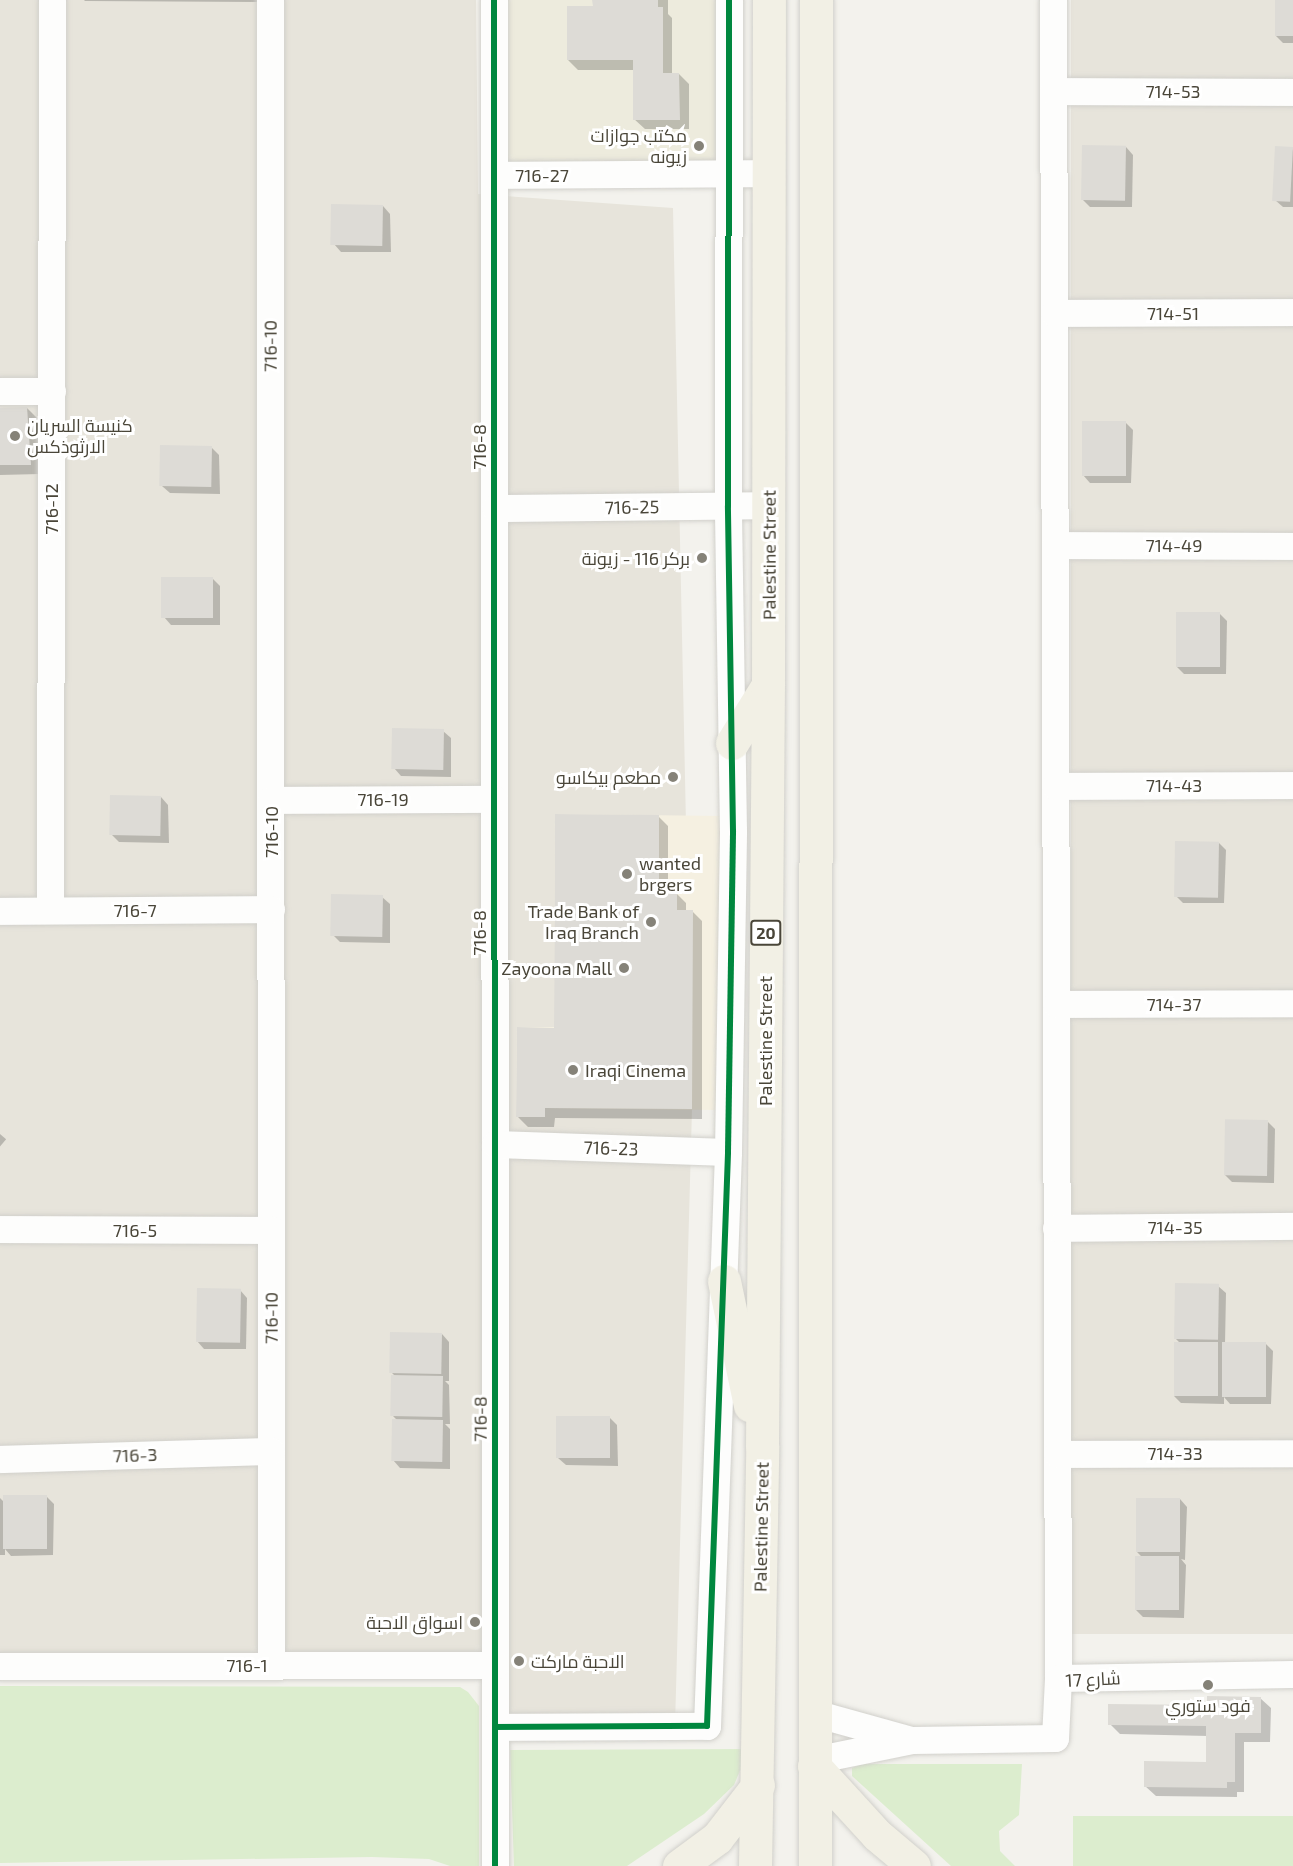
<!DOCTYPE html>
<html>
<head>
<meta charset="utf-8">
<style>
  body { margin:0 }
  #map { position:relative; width:1293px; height:1866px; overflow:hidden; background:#f3f2ed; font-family:"Exo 2",Cairo,sans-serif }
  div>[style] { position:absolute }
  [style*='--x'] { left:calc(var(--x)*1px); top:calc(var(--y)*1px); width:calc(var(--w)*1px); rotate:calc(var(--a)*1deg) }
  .residential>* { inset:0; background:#e7e4db; transform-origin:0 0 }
  .commercial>* { inset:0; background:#f5f0e1 }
  .education>* { inset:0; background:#edebdd; transform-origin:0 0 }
  .green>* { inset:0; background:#dcedce; transform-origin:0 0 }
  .shadow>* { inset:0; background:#0003; transform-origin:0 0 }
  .building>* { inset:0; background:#dddbd6; transform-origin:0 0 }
  .roads { filter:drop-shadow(0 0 2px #d1d0cb) drop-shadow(0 0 2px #d1d0cb) }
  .minor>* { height:27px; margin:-13.5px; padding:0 13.5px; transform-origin:13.5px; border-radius:13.5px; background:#fdfdfc }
  .major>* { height:33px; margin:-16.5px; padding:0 16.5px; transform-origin:16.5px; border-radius:16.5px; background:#f2f0e5 }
  .cycleway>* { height:6px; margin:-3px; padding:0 3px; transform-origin:3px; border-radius:3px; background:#00873e }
  .dots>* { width:16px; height:16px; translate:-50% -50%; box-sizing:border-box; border:3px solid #fff; border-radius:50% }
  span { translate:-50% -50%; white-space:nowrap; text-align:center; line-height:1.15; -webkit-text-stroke:6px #fff; paint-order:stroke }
  .shield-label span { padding:2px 4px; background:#fff; border:2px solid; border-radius:4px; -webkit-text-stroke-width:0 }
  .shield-label { font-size:16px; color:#4a4639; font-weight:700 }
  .street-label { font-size:18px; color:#4a4639 }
  .poi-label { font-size:18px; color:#4a4639 }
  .right { translate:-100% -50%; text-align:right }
  .left { translate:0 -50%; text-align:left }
</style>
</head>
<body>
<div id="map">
  <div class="residential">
    <i style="clip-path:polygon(0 0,476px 0,478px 194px,673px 208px,692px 1109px,675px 1726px,495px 1727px,495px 1666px,0 1666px)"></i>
    <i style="left:1071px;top:0;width:222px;height:1634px"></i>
  </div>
  <div class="commercial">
    <i style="clip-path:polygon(555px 814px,723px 816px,720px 1110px,545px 1108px,545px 1117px,516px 1117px,517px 1027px,554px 1027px)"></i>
  </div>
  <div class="education">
    <i style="left:494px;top:0;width:235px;height:175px"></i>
  </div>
  <div class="green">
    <i style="clip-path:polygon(0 1686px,460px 1687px,468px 1692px,479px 1706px,479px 1866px,450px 1866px,429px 1859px,372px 1857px,0 1863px)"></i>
    <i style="clip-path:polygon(749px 1749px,734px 1785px,704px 1814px,627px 1866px,514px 1866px,510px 1750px)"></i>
    <i style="clip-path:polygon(862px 1764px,1022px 1764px,1019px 1815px,999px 1831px,1000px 1851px,1015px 1866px,951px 1866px,852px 1776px,852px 1768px)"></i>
    <i style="left:1073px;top:1816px;width:220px;height:50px"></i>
  </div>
  <div class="shadow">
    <i style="clip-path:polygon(84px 0,267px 0,267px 2px,85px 1px)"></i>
    <i style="clip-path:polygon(594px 0,668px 0,668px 14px,672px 18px,672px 74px,679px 74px,689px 84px,689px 129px,645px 129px,634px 119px,634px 70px,578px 70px,568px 60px,594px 8px)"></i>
    <i style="clip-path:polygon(1277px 0,1293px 0,1293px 43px,1283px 43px,1276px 36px)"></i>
    <i style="clip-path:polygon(1126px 147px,1133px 155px,1132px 207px,1090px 207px,1083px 200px)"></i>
    <i style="clip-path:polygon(1293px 148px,1293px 207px,1283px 207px,1275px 200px)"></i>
    <i style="clip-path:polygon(383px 206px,390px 214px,391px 252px,341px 252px,334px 244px)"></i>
    <i style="clip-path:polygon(27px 408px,37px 418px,40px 474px,0 475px,0 409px)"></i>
    <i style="clip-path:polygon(1125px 422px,1133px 430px,1131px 483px,1090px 483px,1083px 475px)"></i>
    <i style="clip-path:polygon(212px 448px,219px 455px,220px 494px,170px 493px,162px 486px)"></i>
    <i style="clip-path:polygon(213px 579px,220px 586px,220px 625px,171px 625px,164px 617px)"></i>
    <i style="clip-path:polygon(1220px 614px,1227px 621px,1226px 674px,1184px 674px,1176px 666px)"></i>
    <i style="clip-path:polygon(443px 731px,451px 738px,451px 777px,401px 776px,394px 768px)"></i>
    <i style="clip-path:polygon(161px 797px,168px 805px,169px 843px,119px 842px,112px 835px)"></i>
    <i style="clip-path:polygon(658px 816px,668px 826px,668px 893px,676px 893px,686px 903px,686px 911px,692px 911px,702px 921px,702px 1119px,555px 1118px,554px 1127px,528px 1127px,518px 1117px,556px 1029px)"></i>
    <i style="clip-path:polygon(1219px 843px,1226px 850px,1224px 903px,1183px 903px,1176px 896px)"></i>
    <i style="clip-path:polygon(382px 897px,390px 904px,390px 943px,340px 942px,333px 935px)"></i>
    <i style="clip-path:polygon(1268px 1122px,1275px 1129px,1274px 1183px,1232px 1182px,1225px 1175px)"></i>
    <i style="left:0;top:1134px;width:8px;height:59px;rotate:40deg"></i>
    <i style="clip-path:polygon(1218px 1286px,1226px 1293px,1225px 1344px,1265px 1343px,1273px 1351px,1271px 1404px,1230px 1404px,1224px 1397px,1224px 1404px,1181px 1403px,1174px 1396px,1181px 1344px,1175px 1338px)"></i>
    <i style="clip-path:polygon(240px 1290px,247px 1298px,246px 1349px,204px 1349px,197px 1341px)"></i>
    <i style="clip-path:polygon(442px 1334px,449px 1342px,449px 1381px,445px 1381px,449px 1385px,450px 1424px,445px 1424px,450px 1429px,450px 1469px,400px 1468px,393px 1460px,398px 1421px,393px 1416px,396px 1377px,392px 1373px)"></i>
    <i style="clip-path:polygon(610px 1418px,617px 1425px,618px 1466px,566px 1465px,558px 1458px)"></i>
    <i style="clip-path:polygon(47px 1497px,54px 1504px,53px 1555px,11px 1556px,5px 1549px,5px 1555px,0 1555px,0 1498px,5px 1503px)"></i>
    <i style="clip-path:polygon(1180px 1499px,1187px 1507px,1185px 1560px,1181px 1559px,1186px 1565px,1184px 1618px,1143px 1617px,1136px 1610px,1143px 1558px,1137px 1552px)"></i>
    <i style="clip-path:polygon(1260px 1698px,1271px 1708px,1270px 1742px,1244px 1742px,1244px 1792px,1237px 1792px,1237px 1797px,1156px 1796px,1145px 1786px,1208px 1764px,1208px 1736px,1120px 1734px,1110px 1724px)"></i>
  </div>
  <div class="building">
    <i style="clip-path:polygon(592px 0,658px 0,658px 7px,663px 7px,663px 73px,679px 73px,680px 120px,633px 120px,633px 60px,567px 60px,567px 6px,593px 6px)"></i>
    <i style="left:1275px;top:0;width:18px;height:36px"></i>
    <i style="left:1082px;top:145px;width:44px;height:55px;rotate:1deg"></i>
    <i style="left:1275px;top:146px;width:18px;height:55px;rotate:3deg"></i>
    <i style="left:331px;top:204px;width:52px;height:41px;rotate:1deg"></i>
    <i style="clip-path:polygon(27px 407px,31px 465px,0 465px,0 408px)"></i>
    <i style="left:1082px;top:421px;width:44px;height:55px"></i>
    <i style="left:160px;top:445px;width:52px;height:41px;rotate:1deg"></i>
    <i style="left:161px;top:577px;width:52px;height:41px"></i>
    <i style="left:1176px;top:612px;width:44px;height:55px"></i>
    <i style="left:392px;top:728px;width:52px;height:41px;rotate:1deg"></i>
    <i style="left:110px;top:795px;width:51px;height:40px;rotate:1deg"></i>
    <i style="clip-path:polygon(555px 814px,659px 815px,659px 891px,677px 892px,677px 910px,693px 910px,692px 1109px,545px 1108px,545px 1117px,516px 1117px,517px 1027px,554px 1028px)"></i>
    <i style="left:1175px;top:841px;width:44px;height:56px;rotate:1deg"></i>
    <i style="left:331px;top:894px;width:52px;height:42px;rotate:1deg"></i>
    <i style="left:1268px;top:1120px;width:56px;height:43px;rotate:91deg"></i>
    <i style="left:1175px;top:1283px;width:44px;height:56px;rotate:1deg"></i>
    <i style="left:197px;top:1288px;width:44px;height:54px;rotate:1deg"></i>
    <i style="left:390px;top:1332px;width:52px;height:41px;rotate:1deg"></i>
    <i style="left:1174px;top:1342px;width:44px;height:54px"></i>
    <i style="left:1222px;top:1342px;width:44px;height:55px"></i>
    <i style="left:391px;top:1375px;width:52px;height:41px;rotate:1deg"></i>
    <i style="left:556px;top:1416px;width:54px;height:42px"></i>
    <i style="left:392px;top:1419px;width:51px;height:42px;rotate:1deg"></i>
    <i style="left:3px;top:1495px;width:44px;height:54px"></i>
    <i style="left:1136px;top:1498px;width:44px;height:54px"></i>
    <i style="left:1135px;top:1556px;width:44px;height:54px"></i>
    <i style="clip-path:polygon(1207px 1696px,1261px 1697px,1261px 1733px,1235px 1733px,1235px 1782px,1227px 1782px,1227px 1788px,1144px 1787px,1144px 1761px,1206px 1762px,1206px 1726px,1108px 1725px,1108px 1704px,1207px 1705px)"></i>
  </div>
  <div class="roads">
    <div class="minor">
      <i style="--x:270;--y:0;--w:1665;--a:89.97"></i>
      <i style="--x:494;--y:0;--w:1866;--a:89.97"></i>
      <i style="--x:1053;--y:0;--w:1678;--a:89.83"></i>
      <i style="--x:1053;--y:91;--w:240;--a:0.2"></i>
      <i style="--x:494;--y:175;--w:276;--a:-0.4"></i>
      <i style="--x:1054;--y:313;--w:239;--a:-0.2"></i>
      <i style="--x:0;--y:391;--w:52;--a:0"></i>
      <i style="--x:495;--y:508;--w:274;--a:-0.6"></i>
      <i style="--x:1055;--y:545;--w:238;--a:0.2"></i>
      <i style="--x:1055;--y:786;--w:238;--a:-0.2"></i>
      <i style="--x:271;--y:800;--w:223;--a:-0.3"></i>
      <i style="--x:50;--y:910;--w:910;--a:-89.87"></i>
      <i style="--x:0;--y:911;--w:271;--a:-0.4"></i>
      <i style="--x:1056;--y:1004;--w:237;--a:-0.2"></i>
      <i style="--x:495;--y:1144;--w:233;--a:2"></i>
      <i style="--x:1056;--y:1228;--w:237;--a:-0.5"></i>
      <i style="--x:0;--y:1229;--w:271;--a:0.2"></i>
      <i style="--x:1057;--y:1454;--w:236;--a:-0.2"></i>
      <i style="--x:0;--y:1459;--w:271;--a:-1.7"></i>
      <i style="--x:0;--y:1666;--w:495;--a:-0.1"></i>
      <i style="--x:814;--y:1713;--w:98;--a:15.5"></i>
      <i style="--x:495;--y:1727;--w:212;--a:-0.3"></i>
      <i style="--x:707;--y:1726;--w:574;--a:-87.9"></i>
      <i style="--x:728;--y:1152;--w:321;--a:-89.1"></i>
      <i style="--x:733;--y:831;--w:325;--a:-90.9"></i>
      <i style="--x:728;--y:506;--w:506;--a:-89.89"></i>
      <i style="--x:814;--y:1760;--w:100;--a:-11.5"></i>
      <i style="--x:912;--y:1740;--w:143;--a:-0.8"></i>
      <i style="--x:1055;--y:1738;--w:60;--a:-87.1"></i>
      <i style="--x:1058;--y:1678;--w:235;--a:-1"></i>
    </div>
    <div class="major">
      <i style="--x:732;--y:743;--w:68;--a:-58.2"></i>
      <i style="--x:724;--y:1281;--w:127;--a:78.2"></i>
      <i style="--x:814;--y:1766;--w:93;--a:47.6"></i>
      <i style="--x:877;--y:1835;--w:48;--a:40"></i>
      <i style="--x:679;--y:1866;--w:47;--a:-36.4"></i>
      <i style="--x:717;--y:1838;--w:67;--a:-52.3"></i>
      <i style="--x:755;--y:1866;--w:420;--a:-89"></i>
      <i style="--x:762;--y:1446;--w:761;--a:-89.55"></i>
      <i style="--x:768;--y:685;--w:685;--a:-89.92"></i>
      <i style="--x:815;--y:1866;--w:1866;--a:-89.97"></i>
    </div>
  </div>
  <div class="cycleway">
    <i style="--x:494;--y:0;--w:1866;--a:89.97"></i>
    <i style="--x:495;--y:1727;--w:212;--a:-0.3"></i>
    <i style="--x:707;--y:1726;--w:574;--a:-87.9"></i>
    <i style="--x:728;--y:1152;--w:321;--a:-89.1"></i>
    <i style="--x:733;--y:831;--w:325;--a:-90.9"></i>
    <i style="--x:728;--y:506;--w:506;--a:-89.89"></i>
  </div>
  <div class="dots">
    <i style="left:699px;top:146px;background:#858278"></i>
    <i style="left:15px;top:436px;background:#858278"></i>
    <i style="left:702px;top:558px;background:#858278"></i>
    <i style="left:673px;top:777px;background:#858278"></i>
    <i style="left:627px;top:874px;background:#858278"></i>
    <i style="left:651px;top:922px;background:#858278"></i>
    <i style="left:624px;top:968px;background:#858278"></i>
    <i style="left:573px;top:1070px;background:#858278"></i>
    <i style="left:475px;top:1622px;background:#858278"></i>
    <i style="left:519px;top:1661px;background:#858278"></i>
    <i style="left:1208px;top:1685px;background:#858278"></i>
  </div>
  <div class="shield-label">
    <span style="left:766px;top:933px">20</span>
  </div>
  <div class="street-label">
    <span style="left:1173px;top:91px">714-53</span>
    <span style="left:542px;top:175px">716-27</span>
    <span style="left:1173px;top:313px">714-51</span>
    <span style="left:270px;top:346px;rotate:-90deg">716-10</span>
    <span style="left:479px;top:447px;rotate:-90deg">716-8</span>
    <span style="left:632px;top:507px;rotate:-1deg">716-25</span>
    <span style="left:51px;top:509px;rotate:-90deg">716-12</span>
    <span style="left:1174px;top:545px">714-49</span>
    <span style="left:769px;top:555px;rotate:-90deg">Palestine Street</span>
    <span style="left:1174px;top:785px">714-43</span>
    <span style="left:383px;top:799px">716-19</span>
    <span style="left:271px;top:832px;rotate:-90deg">716-10</span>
    <span style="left:135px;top:910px">716-7</span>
    <span style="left:479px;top:933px;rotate:-90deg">716-8</span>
    <span style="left:1174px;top:1004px">714-37</span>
    <span style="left:765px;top:1041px;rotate:-90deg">Palestine Street</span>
    <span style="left:611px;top:1148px;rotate:2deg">716-23</span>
    <span style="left:1175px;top:1227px">714-35</span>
    <span style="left:135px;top:1230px">716-5</span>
    <span style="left:271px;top:1318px;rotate:-90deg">716-10</span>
    <span style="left:480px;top:1419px;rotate:-90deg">716-8</span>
    <span style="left:1175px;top:1453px">714-33</span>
    <span style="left:135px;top:1455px;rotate:-2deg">716-3</span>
    <span style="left:761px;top:1527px;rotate:-89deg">Palestine Street</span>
    <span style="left:247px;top:1665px">716-1</span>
    <span style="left:1093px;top:1679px;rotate:-3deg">شارع 17</span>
  </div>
  <div class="poi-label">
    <span class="right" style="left:687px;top:146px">مكتب جوازات<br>زيونه</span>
    <span class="left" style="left:27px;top:436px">كنيسة السريان<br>الارثوذكس</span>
    <span class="right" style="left:690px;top:558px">بركر 116 - زيونة</span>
    <span class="right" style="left:661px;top:777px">مطعم بيكاسو</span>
    <span class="left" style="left:639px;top:874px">wanted<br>brgers</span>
    <span class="right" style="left:639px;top:922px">Trade Bank of<br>Iraq Branch</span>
    <span class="right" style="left:612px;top:968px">Zayoona Mall</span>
    <span class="left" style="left:585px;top:1070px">Iraqi Cinema</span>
    <span class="right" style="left:463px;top:1622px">اسواق الاحبة</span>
    <span class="left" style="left:531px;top:1661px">الاحبة ماركت</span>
    <span style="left:1208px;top:1705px">فود ستوري</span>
  </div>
</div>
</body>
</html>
